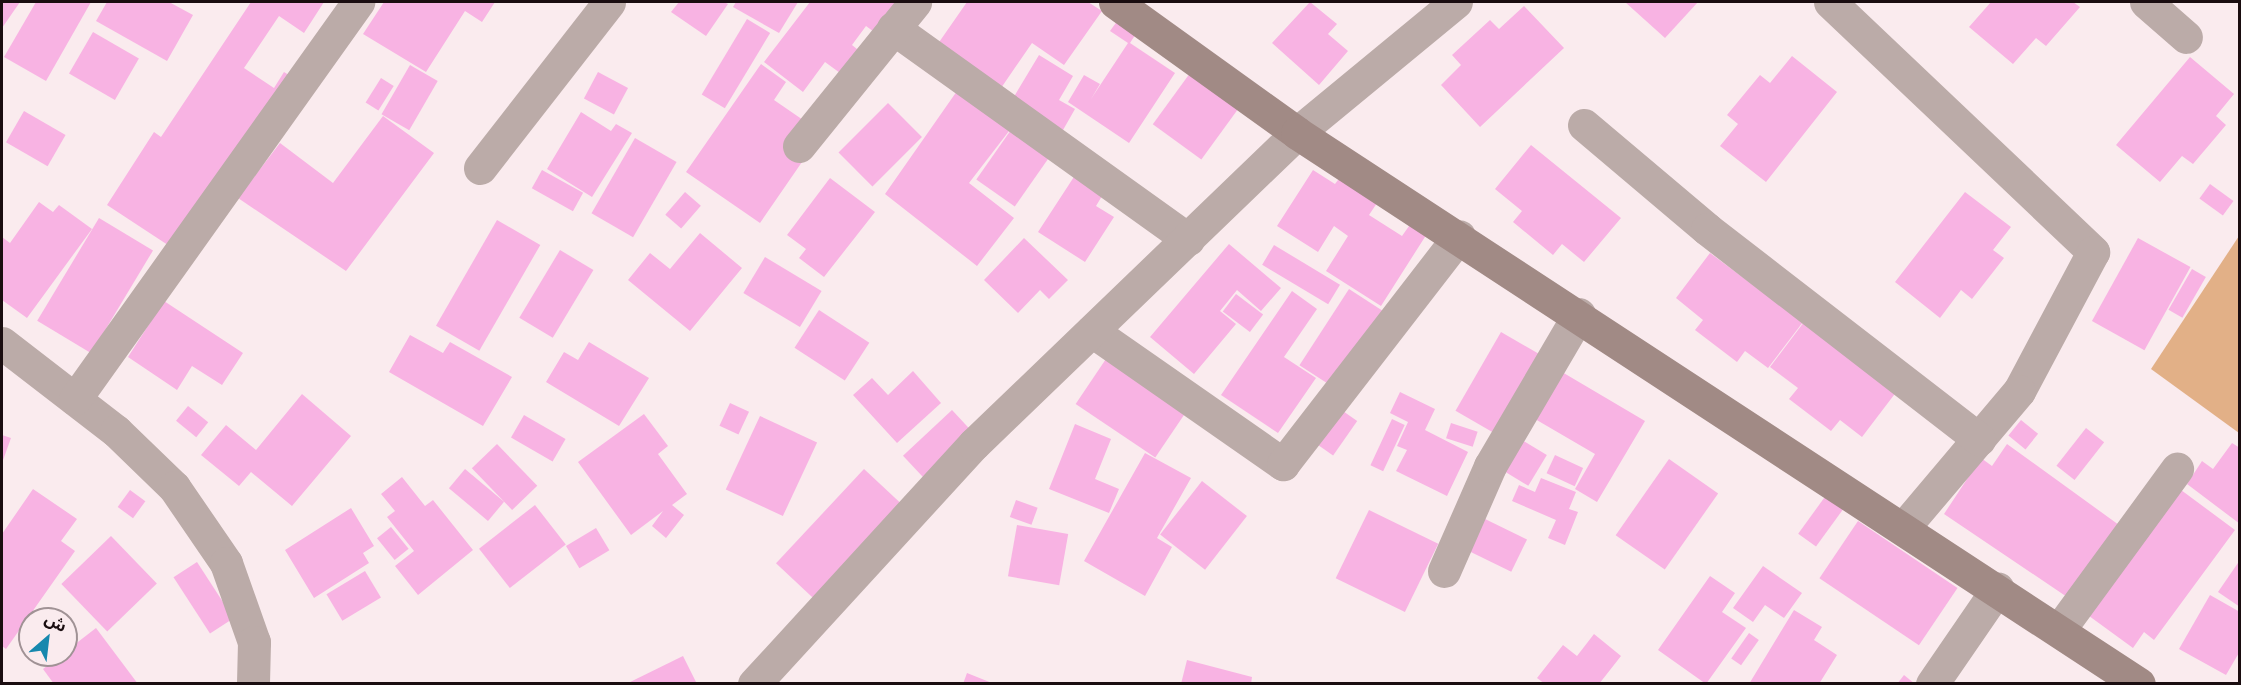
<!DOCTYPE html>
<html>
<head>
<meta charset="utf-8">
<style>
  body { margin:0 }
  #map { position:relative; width:2241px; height:685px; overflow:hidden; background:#faebee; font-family:"Source Sans 3","Noto Sans Arabic",sans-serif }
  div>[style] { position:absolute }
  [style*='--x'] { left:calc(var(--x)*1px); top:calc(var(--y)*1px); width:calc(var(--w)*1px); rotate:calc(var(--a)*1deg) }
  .green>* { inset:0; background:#e2b087 }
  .building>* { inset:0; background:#f8b3e3; transform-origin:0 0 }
  .street>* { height:33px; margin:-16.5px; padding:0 16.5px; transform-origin:16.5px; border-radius:16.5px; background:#bbaba8 }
  .secondary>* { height:33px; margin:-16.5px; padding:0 16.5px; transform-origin:16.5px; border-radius:16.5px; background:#a18a85 }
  span { translate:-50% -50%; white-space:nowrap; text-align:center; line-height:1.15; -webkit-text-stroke:4.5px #faebee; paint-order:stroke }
  .frame { position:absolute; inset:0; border:3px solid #1a0d10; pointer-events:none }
  .north { position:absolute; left:18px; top:607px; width:60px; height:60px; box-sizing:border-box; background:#faebee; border:2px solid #a09295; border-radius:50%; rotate:28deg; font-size:16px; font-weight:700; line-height:24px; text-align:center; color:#1a0d10 }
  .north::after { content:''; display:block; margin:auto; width:21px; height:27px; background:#1788ae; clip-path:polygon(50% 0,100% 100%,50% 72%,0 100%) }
</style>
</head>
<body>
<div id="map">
  <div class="green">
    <i style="clip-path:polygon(2239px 236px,2239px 433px,2151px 369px)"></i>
  </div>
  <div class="building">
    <i style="clip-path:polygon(2px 2px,20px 2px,2px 28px)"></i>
    <i style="clip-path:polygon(36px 2px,91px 2px,46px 81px,4px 57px)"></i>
    <i style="clip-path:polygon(107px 2px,169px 2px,193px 15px,167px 61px,96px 21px)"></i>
    <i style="clip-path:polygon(251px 2px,324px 2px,304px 33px,279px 16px,244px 68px,274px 88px,284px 72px,292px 77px,177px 251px,107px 205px,154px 132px,161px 137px)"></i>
    <i style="clip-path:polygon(384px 2px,495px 2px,482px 22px,465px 11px,426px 72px,363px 34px)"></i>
    <i style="clip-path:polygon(679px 2px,724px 2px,728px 4px,706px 36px,671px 12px)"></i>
    <i style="clip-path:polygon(736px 2px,798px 2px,779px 33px,733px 7px)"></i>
    <i style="clip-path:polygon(810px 2px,926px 2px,893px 46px,866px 26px,852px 45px,868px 58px,851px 81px,825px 62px,803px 92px,764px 62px)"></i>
    <i style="clip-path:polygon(967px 2px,1088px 2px,1102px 11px,1064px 65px,1032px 43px,999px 91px,935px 48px)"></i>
    <i style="clip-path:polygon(1310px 2px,1337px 24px,1328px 34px,1348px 51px,1319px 85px,1272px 43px)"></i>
    <i style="clip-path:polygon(1625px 2px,1698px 2px,1665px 38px)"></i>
    <i style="clip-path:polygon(1991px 2px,2073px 2px,2080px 7px,2046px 46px,2036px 38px,2013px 64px,1969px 27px)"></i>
    <i style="clip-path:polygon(1524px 6px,1564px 48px,1480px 127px,1441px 85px,1461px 65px,1452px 55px,1490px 20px,1499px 29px)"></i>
    <i style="clip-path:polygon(1123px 13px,1141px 26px,1130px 43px,1175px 73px,1129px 143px,1068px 102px,1084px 75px,1100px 84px,1091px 99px,1128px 43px,1110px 31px)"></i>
    <i style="left:747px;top:19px;width:27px;height:88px;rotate:31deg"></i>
    <i style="left:93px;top:32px;width:53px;height:48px;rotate:30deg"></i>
    <i style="clip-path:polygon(1039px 55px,1073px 76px,1059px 100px,1075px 109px,1063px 130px,1012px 100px)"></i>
    <i style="clip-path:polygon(1792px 56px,1837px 92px,1766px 182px,1720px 146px,1738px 124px,1727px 115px,1760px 75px,1770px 83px)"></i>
    <i style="clip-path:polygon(2190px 57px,2234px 94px,2216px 116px,2226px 125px,2193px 164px,2182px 156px,2160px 182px,2116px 145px)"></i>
    <i style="left:1201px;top:58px;width:60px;height:82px;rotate:36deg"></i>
    <i style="clip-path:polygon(761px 64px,786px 82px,774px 100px,822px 133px,760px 223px,686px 172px)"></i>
    <i style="left:410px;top:65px;width:32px;height:57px;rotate:30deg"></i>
    <i style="left:598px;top:72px;width:34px;height:30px;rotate:28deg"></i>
    <i style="left:381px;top:78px;width:15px;height:29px;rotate:32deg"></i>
    <i style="clip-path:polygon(964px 81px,1016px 122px,969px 183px,1014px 218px,977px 266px,885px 194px)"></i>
    <i style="left:888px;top:103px;width:48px;height:70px;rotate:45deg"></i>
    <i style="left:24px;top:111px;width:48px;height:36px;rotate:30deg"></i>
    <i style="clip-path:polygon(581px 112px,611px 131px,616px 124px,632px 133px,592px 197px,547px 169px)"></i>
    <i style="clip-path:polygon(383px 116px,434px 153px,346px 271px,238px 198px,280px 143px,333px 183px)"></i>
    <i style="left:1013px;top:127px;width:47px;height:64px;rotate:35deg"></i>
    <i style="left:635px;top:138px;width:48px;height:87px;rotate:30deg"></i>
    <i style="clip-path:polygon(1531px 145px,1621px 218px,1584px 262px,1562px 244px,1553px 255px,1513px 222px,1522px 211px,1495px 189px)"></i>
    <i style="clip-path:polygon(1083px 163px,1111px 181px,1096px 206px,1114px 217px,1085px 262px,1038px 232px)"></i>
    <i style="left:542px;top:170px;width:47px;height:21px;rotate:29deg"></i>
    <i style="clip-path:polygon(1313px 170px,1335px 184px,1341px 176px,1379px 200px,1369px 215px,1402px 236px,1414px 219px,1430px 229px,1381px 306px,1326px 271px,1348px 236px,1334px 226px,1318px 252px,1277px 226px)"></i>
    <i style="clip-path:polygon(830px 178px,875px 212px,824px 277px,799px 258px,806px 249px,787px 235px)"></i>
    <i style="left:2210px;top:184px;width:29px;height:18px;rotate:36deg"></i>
    <i style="left:685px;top:192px;width:21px;height:30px;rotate:41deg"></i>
    <i style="clip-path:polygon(1965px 192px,2011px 227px,1993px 250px,2004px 258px,1972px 299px,1961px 290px,1940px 318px,1895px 282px)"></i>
    <i style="clip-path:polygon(39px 202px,53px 212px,59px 205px,92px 229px,27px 318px,2px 300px,2px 237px,10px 243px)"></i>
    <i style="left:99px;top:218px;width:63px;height:120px;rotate:31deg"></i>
    <i style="left:497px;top:220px;width:50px;height:122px;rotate:30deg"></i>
    <i style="clip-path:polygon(700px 233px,742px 268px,690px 331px,628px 280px,650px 253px,670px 269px)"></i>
    <i style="clip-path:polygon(1024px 238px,1068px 280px,1049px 299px,1040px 290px,1018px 313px,984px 280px)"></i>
    <i style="left:2138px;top:238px;width:60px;height:95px;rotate:29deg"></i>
    <i style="clip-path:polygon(1229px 244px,1281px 288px,1261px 311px,1237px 290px,1220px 311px,1236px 324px,1194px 374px,1150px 337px)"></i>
    <i style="left:1274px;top:245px;width:77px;height:23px;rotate:31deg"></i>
    <i style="left:560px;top:250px;width:39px;height:79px;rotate:31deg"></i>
    <i style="clip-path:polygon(1710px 253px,1803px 322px,1768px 368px,1745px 351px,1737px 362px,1695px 330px,1703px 320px,1676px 298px)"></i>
    <i style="left:765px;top:257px;width:66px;height:42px;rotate:31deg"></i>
    <i style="left:2192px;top:269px;width:16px;height:47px;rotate:30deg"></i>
    <i style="left:1349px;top:289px;width:46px;height:91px;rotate:33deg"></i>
    <i style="clip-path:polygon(1292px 291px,1317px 309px,1284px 357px,1316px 378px,1278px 433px,1221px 395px)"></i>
    <i style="left:1236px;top:294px;width:34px;height:22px;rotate:37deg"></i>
    <i style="clip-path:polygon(164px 301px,243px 353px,222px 385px,192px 366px,177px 390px,128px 357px)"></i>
    <i style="left:819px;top:310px;width:60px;height:45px;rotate:33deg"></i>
    <i style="clip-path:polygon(1804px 322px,1897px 391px,1862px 437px,1840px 420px,1831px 431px,1789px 399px,1798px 388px,1770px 367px)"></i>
    <i style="left:1501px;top:332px;width:53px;height:91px;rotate:30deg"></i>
    <i style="clip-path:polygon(410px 335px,443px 353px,450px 342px,512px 377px,483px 426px,389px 372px)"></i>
    <i style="clip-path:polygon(589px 342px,649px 378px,619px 426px,546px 382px,564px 352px,578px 360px)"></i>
    <i style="left:1112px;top:350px;width:96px;height:65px;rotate:34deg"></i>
    <i style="clip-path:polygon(913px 371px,941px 403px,897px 443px,853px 395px,872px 378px,888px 395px)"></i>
    <i style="clip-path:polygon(1562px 372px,1645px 421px,1597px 502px,1575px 489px,1595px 454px,1535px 419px)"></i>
    <i style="clip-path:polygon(1400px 392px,1435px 409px,1425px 430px,1468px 452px,1447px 496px,1396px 471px,1407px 450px,1397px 446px,1408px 422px,1390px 413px)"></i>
    <i style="clip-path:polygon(302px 394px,351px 436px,292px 506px,251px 472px,239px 486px,201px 455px,226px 425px,256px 450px)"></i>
    <i style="left:730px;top:403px;width:21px;height:25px;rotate:25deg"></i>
    <i style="left:188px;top:406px;width:26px;height:19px;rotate:39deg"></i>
    <i style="left:1340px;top:409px;width:21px;height:42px;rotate:35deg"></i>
    <i style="left:952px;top:410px;width:45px;height:67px;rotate:47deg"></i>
    <i style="clip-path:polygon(644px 414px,668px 446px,658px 454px,687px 494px,672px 505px,684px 515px,666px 538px,652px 526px,663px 511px,631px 535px,578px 462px)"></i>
    <i style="left:524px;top:415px;width:48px;height:26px;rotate:30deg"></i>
    <i style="left:760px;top:416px;width:63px;height:81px;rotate:25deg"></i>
    <i style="left:1392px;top:419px;width:14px;height:51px;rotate:25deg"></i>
    <i style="left:2021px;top:420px;width:22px;height:20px;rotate:39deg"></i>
    <i style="left:1451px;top:423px;width:28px;height:16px;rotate:18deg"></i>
    <i style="clip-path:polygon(1075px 424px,1111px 439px,1095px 479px,1119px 489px,1109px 513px,1049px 489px)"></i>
    <i style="left:2086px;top:428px;width:23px;height:48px;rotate:38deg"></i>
    <i style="clip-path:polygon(2px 435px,11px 438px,2px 463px)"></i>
    <i style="left:1522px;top:440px;width:29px;height:36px;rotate:31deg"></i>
    <i style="clip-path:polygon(2232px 443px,2240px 448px,2240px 524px,2187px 484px,2202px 461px,2213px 469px)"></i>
    <i style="left:497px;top:444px;width:58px;height:35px;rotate:46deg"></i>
    <i style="clip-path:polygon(2007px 444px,2119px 525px,2070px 599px,1944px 514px,1981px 458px,1992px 466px)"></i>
    <i style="clip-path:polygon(1145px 453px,1191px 478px,1157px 538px,1172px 547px,1145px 596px,1084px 561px)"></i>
    <i style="left:1555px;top:455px;width:31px;height:20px;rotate:25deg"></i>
    <i style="left:1669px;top:459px;width:60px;height:93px;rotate:35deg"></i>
    <i style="left:465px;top:469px;width:51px;height:25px;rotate:40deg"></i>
    <i style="left:864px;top:469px;width:65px;height:129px;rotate:43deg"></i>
    <i style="clip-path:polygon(402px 477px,425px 506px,433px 500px,473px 550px,418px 595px,395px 566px,414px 551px,387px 517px,395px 511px,381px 494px)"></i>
    <i style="clip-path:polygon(1541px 478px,1576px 492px,1569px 509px,1578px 512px,1565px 545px,1548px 538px,1556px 520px,1512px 501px,1519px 485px,1535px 492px)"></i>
    <i style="left:1202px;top:481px;width:57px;height:68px;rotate:38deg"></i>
    <i style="clip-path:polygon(2177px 487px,2235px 530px,2154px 640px,2144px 632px,2133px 648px,2085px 613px)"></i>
    <i style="clip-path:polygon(33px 489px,77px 519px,61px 541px,75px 551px,6px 649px,2px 646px,2px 534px)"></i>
    <i style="left:130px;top:490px;width:19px;height:21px;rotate:36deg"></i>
    <i style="left:1827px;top:494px;width:22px;height:49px;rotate:36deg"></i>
    <i style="left:1016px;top:500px;width:23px;height:18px;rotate:20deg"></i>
    <i style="left:535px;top:505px;width:50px;height:71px;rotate:52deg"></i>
    <i style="clip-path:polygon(351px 508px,374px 546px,363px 553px,369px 563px,314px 598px,285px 550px)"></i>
    <i style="left:1369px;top:510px;width:77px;height:76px;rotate:26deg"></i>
    <i style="left:1483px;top:518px;width:49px;height:36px;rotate:26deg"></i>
    <i style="left:1858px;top:521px;width:120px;height:69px;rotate:34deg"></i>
    <i style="left:1017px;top:525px;width:52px;height:52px;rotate:10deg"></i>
    <i style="left:391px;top:527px;width:28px;height:18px;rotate:51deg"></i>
    <i style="left:596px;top:528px;width:26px;height:35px;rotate:59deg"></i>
    <i style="left:111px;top:536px;width:66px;height:69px;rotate:46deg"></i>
    <i style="clip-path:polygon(2240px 560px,2240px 607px,2218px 592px)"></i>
    <i style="left:197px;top:562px;width:67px;height:28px;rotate:57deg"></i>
    <i style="clip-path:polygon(1763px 566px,1802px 593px,1784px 618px,1765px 605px,1753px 622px,1733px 608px)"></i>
    <i style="left:365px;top:571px;width:31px;height:45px;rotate:59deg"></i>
    <i style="clip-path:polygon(1710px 576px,1735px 593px,1722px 612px,1746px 628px,1706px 684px,1658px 650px)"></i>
    <i style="clip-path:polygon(2210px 595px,2240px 612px,2240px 651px,2226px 675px,2179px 649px)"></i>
    <i style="clip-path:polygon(1794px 610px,1822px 627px,1814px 640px,1837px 655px,1819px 684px,1749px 684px)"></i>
    <i style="clip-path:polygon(96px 628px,138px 684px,54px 684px,43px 669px)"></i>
    <i style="left:1749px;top:633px;width:12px;height:31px;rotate:35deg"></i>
    <i style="clip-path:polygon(1594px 634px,1621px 656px,1599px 684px,1545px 684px,1537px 678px,1563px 645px,1577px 656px)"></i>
    <i style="clip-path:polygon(683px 656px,697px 684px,626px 684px)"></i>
    <i style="clip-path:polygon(1187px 660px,1252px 677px,1251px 684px,1181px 684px)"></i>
    <i style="clip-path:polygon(967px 673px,992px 683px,992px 684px,963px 684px)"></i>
    <i style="clip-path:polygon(1904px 675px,1915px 684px,1897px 684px)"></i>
  </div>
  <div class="street">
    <i style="--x:1830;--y:2;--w:363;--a:43.5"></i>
    <i style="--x:2093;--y:252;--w:157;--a:118"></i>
    <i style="--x:2019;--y:391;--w:177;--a:130.2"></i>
    <i style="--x:2146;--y:2;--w:53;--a:41.2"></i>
    <i style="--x:893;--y:28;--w:363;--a:35.6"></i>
    <i style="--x:1584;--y:125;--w:161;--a:40.2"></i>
    <i style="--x:1707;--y:229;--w:344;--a:37.7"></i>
    <i style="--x:799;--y:146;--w:185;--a:-51.1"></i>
    <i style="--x:480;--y:168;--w:210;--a:-52.1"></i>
    <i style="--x:1092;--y:331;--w:233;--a:34.9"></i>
    <i style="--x:1283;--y:464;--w:288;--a:-52.3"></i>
    <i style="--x:2;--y:343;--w:144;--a:37.7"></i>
    <i style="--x:116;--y:431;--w:81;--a:44"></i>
    <i style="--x:174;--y:487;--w:92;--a:55.6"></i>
    <i style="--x:226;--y:563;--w:84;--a:70.5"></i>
    <i style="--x:254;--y:642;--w:42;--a:91.4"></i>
    <i style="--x:75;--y:399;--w:488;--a:-54.5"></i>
    <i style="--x:1444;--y:571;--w:115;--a:-66.3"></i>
    <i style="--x:1490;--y:466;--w:176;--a:-59.6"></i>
    <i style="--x:2059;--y:630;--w:200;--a:-53.8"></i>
    <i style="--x:754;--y:684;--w:326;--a:-47.5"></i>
    <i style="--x:974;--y:444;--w:448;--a:-43.9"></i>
    <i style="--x:1297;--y:133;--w:206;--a:-39.5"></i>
    <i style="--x:1932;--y:684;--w:116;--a:-55.5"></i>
  </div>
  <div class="secondary">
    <i style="--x:1115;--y:2;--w:224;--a:35.7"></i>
    <i style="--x:1297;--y:133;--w:1006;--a:33.2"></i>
  </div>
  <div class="frame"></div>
  <div class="north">ش</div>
</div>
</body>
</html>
